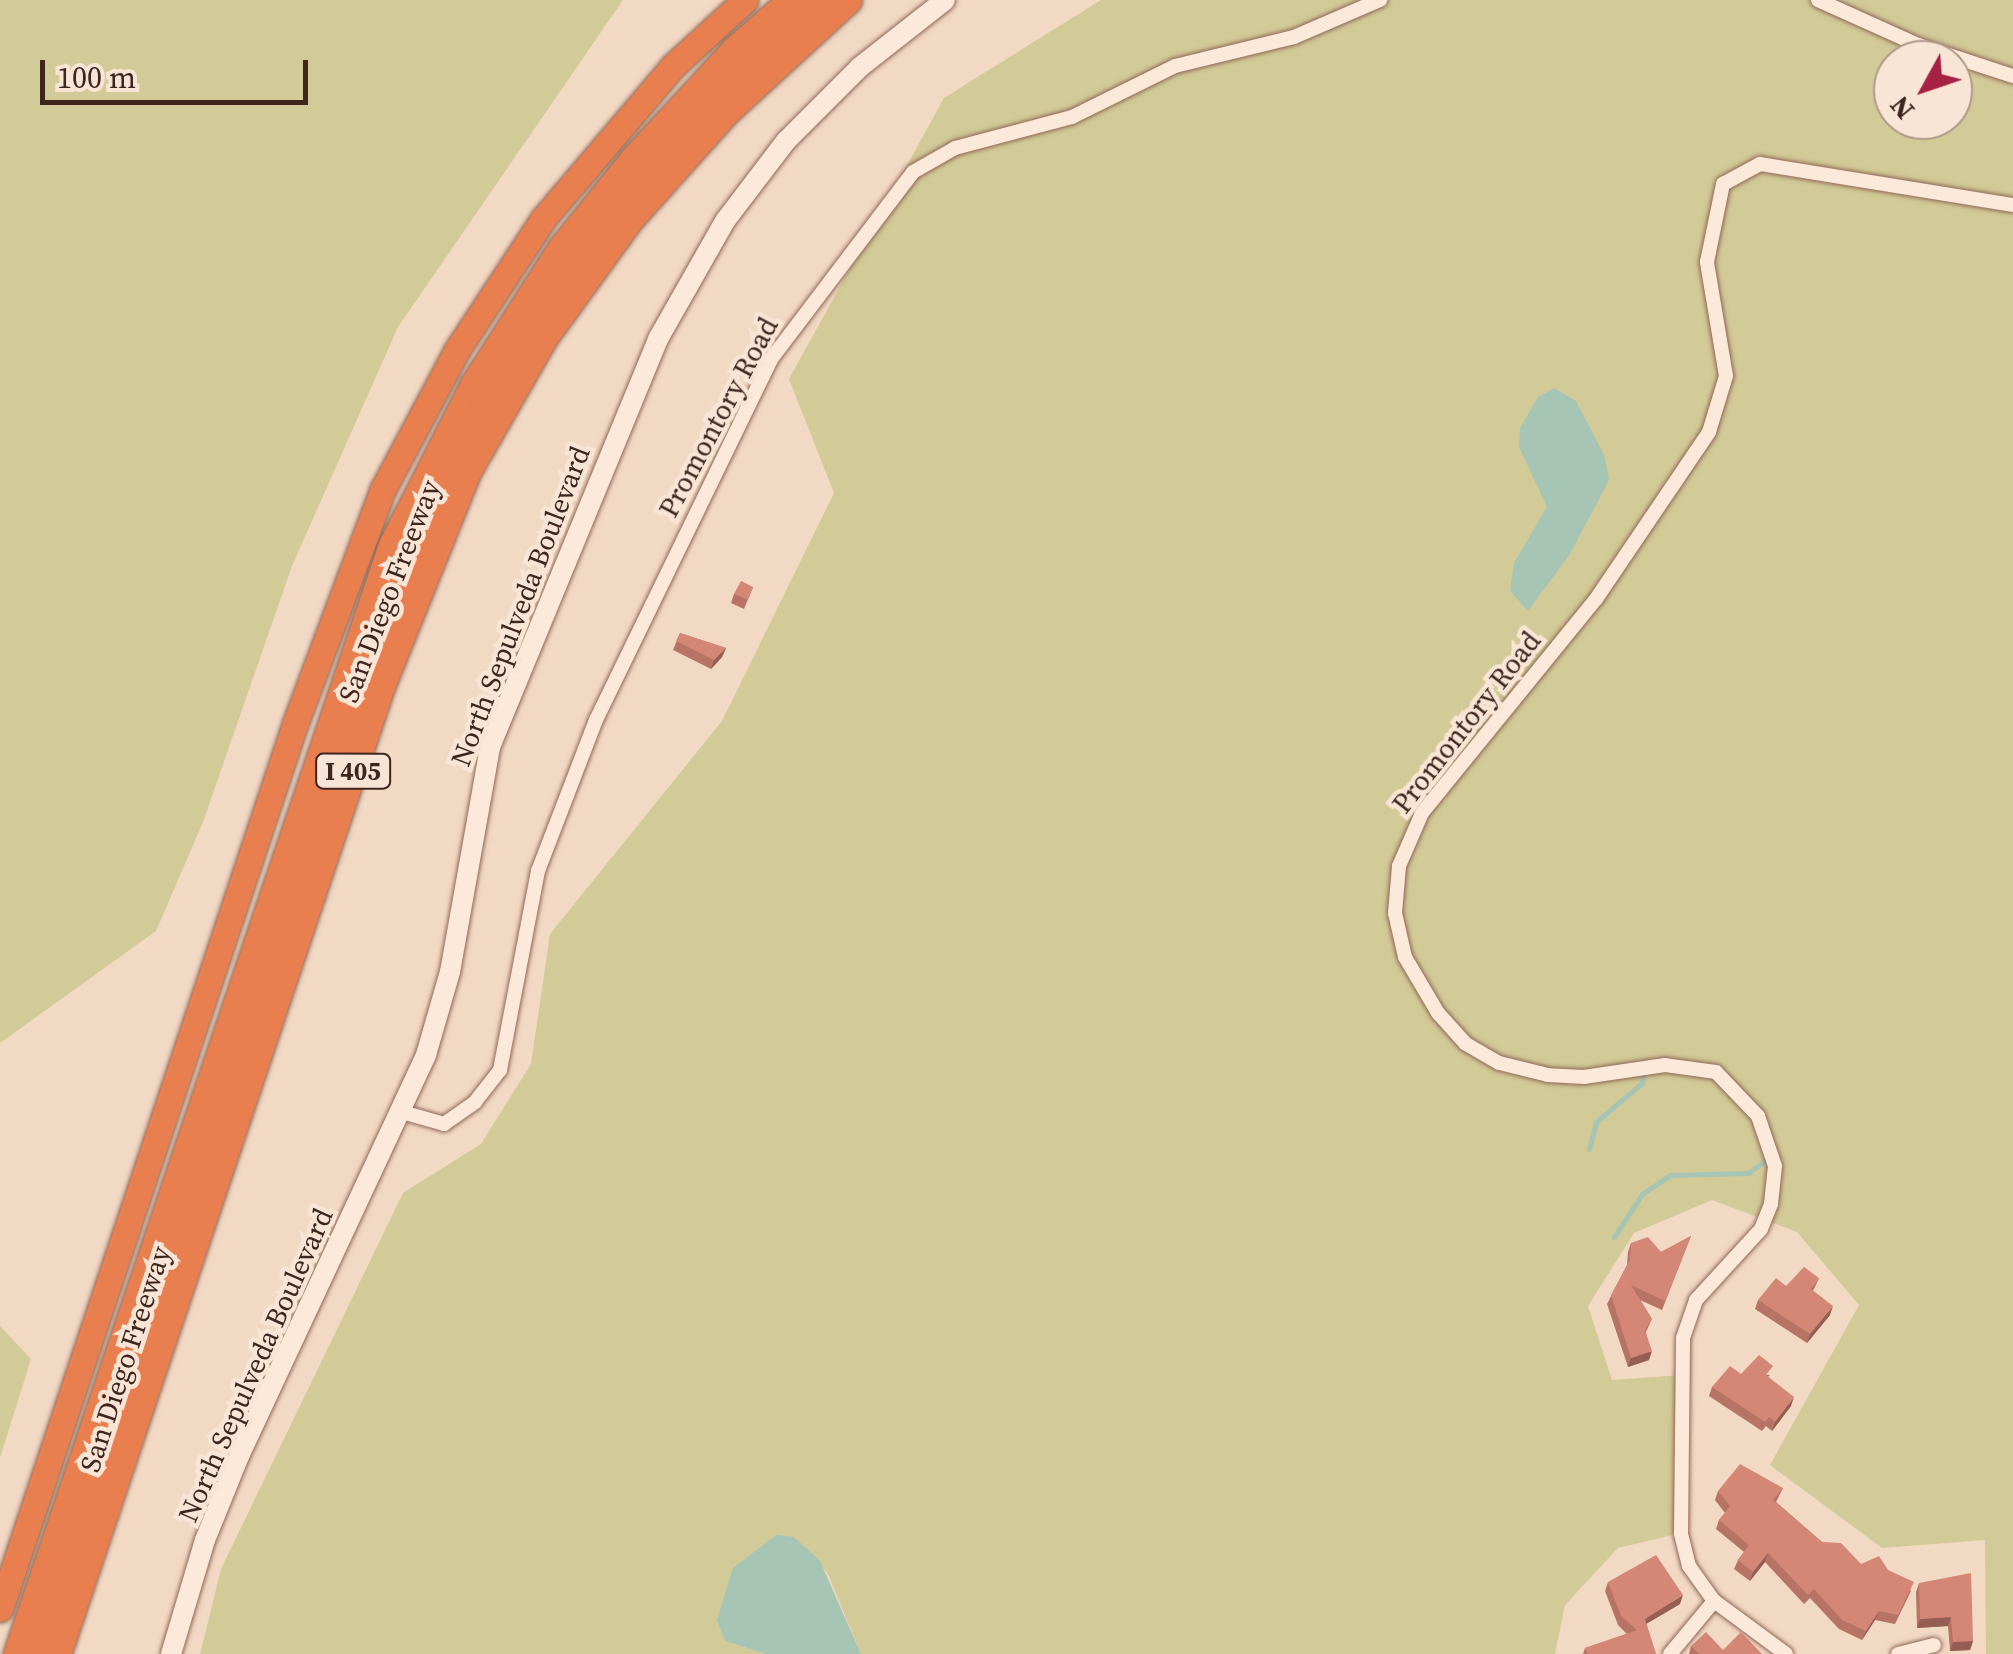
<!DOCTYPE html>
<html>
<head>
<meta charset="utf-8">
<style>
  body { margin:0 }
  #map { position:relative; width:2013px; height:1654px; overflow:hidden; background:#f2d9c4; font-family:"Source Serif 4",serif }
  div>[style] { position:absolute }
  [style*='--x'] { left:calc(var(--x)*1px); top:calc(var(--y)*1px); width:calc(var(--w)*1px); rotate:calc(var(--a)*1deg) }
  .green>* { inset:0; background:#d2ca97 }
  .water>* { inset:0; background:#a7c5b5 }
  .stream>* { height:5px; margin:-2.5px; padding:0 2.5px; transform-origin:2.5px; border-radius:2.5px; background:#a7c5b5 }
  .roads { filter:drop-shadow(0 0 2px #906858) drop-shadow(0 0 2px #906858) }
  .minor>* { height:14px; margin:-7px; padding:0 7px; transform-origin:7px; border-radius:7px; background:#fce9d9 }
  .secondary>* { height:20px; margin:-10px; padding:0 10px; transform-origin:10px; border-radius:10px; background:#fce9d9 }
  .motorway>* { height:25px; margin:-12.5px; padding:0 12.5px; transform-origin:12.5px; border-radius:12.5px; background:#e97e4e }
  .wall>* { inset:0; background:#b67366 }
  .shaded-wall>* { inset:0; background:#945e53 }
  .building>* { inset:0; background:#d48677 }
  span { translate:-50% -50%; white-space:nowrap; text-align:center; line-height:1.15; -webkit-text-stroke:9px #f9e5d5; paint-order:stroke }
  .shield-label span { padding:2px 8px; background:#f9e5d5; border:2px solid; border-radius:8px; -webkit-text-stroke-width:0 }
  .shield-label { font-size:25px; color:#3e251e; font-weight:700 }
  .street-label { font-size:28px; color:#3e251e }
  .north { position:absolute; left:1873px; top:40px; width:100px; height:100px; box-sizing:border-box; background:#f9e5d5; border:2px solid #ae988c; border-radius:50%; rotate:230deg; font-size:28px; font-weight:700; line-height:40px; text-align:center; color:#3e251e }
  .north::after { content:''; display:block; margin:auto; width:35px; height:45px; background:#a52244; clip-path:polygon(50% 0,100% 100%,50% 72%,0 100%) }
  .scale { position:absolute; left:40px; top:60px; width:268px; height:45px; box-sizing:border-box; border:5px solid #3e251e; border-top:0; padding-left:12px; font-size:30px; line-height:35px; white-space:nowrap; color:#3e251e; -webkit-text-stroke:8px #f9e5d5; paint-order:stroke }
</style>
</head>
<body>
<div id="map">
  <div class="green">
    <i style="clip-path:polygon(0 0,623px 0,398px 327px,292px 566px,203px 822px,156px 931px,0 1043px)"></i>
    <i style="clip-path:polygon(evenodd,1101px 0,2013px 0,2013px 1654px,1986px 1654px,1985px 1540px,1882px 1548px,1770px 1465px,1859px 1305px,1797px 1232px,1712px 1200px,1634px 1233px,1588px 1306px,1612px 1380px,1682px 1375px,1681px 1533px,1618px 1548px,1565px 1605px,1555px 1654px,861px 1654px,828px 1574px,794px 1537px,725px 1641px,765px 1654px,200px 1654px,221px 1569px,403px 1193px,481px 1144px,531px 1064px,550px 934px,722px 721px,834px 493px,789px 379px,944px 98px,1101px 0,1893px 60px,1953px 60px,1953px 120px,1893px 120px,1893px 60px)"></i>
    <i style="clip-path:polygon(0 1326px,31px 1359px,0 1458px)"></i>
  </div>
  <div class="water">
    <i style="clip-path:polygon(1554px 388px,1576px 401px,1604px 455px,1609px 480px,1570px 554px,1528px 611px,1510px 591px,1514px 563px,1547px 507px,1519px 447px,1520px 428px,1538px 397px)"></i>
    <i style="clip-path:polygon(776px 1535px,794px 1537px,820px 1561px,861px 1654px,765px 1654px,725px 1641px,717px 1620px,733px 1568px)"></i>
  </div>
  <div class="stream">
    <i style="--x:1589;--y:1149;--w:28;--a:-75"></i>
    <i style="--x:1596;--y:1122;--w:60;--a:-40.3"></i>
    <i style="--x:1642;--y:1083;--w:12;--a:-81"></i>
    <i style="--x:1614;--y:1237;--w:51;--a:-56.9"></i>
    <i style="--x:1642;--y:1194;--w:34;--a:-34"></i>
    <i style="--x:1670;--y:1175;--w:78;--a:-1.5"></i>
    <i style="--x:1748;--y:1173;--w:27;--a:-36"></i>
  </div>
  <div class="roads">
    <div class="minor">
      <i style="--x:1818;--y:0;--w:110;--a:24.2"></i>
      <i style="--x:1918;--y:45;--w:100;--a:18.1"></i>
      <i style="--x:402;--y:1112;--w:44;--a:15.9"></i>
      <i style="--x:444;--y:1124;--w:38;--a:-35"></i>
      <i style="--x:475;--y:1102;--w:41;--a:-52"></i>
      <i style="--x:500;--y:1070;--w:203;--a:-79.2"></i>
      <i style="--x:538;--y:871;--w:162;--a:-69"></i>
      <i style="--x:596;--y:720;--w:403;--a:-64.1"></i>
      <i style="--x:772;--y:358;--w:233;--a:-52.8"></i>
      <i style="--x:913;--y:172;--w:48;--a:-29.7"></i>
      <i style="--x:955;--y:148;--w:121;--a:-14.8"></i>
      <i style="--x:1072;--y:117;--w:115;--a:-26.3"></i>
      <i style="--x:1175;--y:66;--w:122;--a:-13.7"></i>
      <i style="--x:1294;--y:37;--w:94;--a:-23.3"></i>
      <i style="--x:1670;--y:1654;--w:69;--a:-50.3"></i>
      <i style="--x:1786;--y:1654;--w:89;--a:-143.6"></i>
      <i style="--x:1714;--y:1601;--w:43;--a:-125.5"></i>
      <i style="--x:1689;--y:1566;--w:34;--a:-104"></i>
      <i style="--x:1681;--y:1533;--w:195;--a:-89.4"></i>
      <i style="--x:1683;--y:1338;--w:40;--a:-71.1"></i>
      <i style="--x:1696;--y:1300;--w:96;--a:-47.5"></i>
      <i style="--x:1761;--y:1229;--w:27;--a:-68"></i>
      <i style="--x:1771;--y:1204;--w:38;--a:-84"></i>
      <i style="--x:1775;--y:1166;--w:53;--a:-108.8"></i>
      <i style="--x:1758;--y:1116;--w:61;--a:-133.7"></i>
      <i style="--x:1716;--y:1072;--w:51;--a:-172.2"></i>
      <i style="--x:1665;--y:1065;--w:82;--a:171.6"></i>
      <i style="--x:1584;--y:1077;--w:36;--a:-177"></i>
      <i style="--x:1548;--y:1075;--w:50;--a:-166.2"></i>
      <i style="--x:1499;--y:1063;--w:39;--a:-150"></i>
      <i style="--x:1465;--y:1043;--w:40;--a:-132"></i>
      <i style="--x:1438;--y:1013;--w:65;--a:-120.5"></i>
      <i style="--x:1405;--y:957;--w:45;--a:-102.8"></i>
      <i style="--x:1395;--y:913;--w:47;--a:-85.1"></i>
      <i style="--x:1399;--y:866;--w:58;--a:-66.5"></i>
      <i style="--x:1422;--y:813;--w:276;--a:-50.9"></i>
      <i style="--x:1596;--y:599;--w:202;--a:-55.9"></i>
      <i style="--x:1709;--y:432;--w:59;--a:-73.1"></i>
      <i style="--x:1726;--y:376;--w:116;--a:-99.5"></i>
      <i style="--x:1707;--y:262;--w:80;--a:-78.4"></i>
      <i style="--x:1723;--y:184;--w:42;--a:-28.4"></i>
      <i style="--x:1760;--y:164;--w:256;--a:9.2"></i>
      <i style="--x:1898;--y:1654;--w:37;--a:-14"></i>
    </div>
    <div class="secondary">
      <i style="--x:171;--y:1654;--w:119;--a:-73.4"></i>
      <i style="--x:205;--y:1540;--w:93;--a:-67.9"></i>
      <i style="--x:240;--y:1454;--w:440;--a:-65"></i>
      <i style="--x:426;--y:1055;--w:86;--a:-73.9"></i>
      <i style="--x:450;--y:972;--w:229;--a:-79.9"></i>
      <i style="--x:490;--y:747;--w:441;--a:-67.6"></i>
      <i style="--x:658;--y:339;--w:136;--a:-60.4"></i>
      <i style="--x:725;--y:221;--w:101;--a:-52.7"></i>
      <i style="--x:786;--y:141;--w:105;--a:-45"></i>
      <i style="--x:860;--y:67;--w:108;--a:-38.2"></i>
    </div>
    <div class="motorway">
      <i style="--x:0;--y:1609;--w:933;--a:-71.57"></i>
      <i style="--x:295;--y:724;--w:251;--a:-69.5"></i>
      <i style="--x:383;--y:489;--w:157;--a:-62"></i>
      <i style="--x:457;--y:350;--w:157;--a:-56.7"></i>
      <i style="--x:543;--y:219;--w:201;--a:-49.6"></i>
      <i style="--x:673;--y:66;--w:98;--a:-42.5"></i>
      <i style="--x:16;--y:1654;--w:1171;--a:-71.32"></i>
      <i style="--x:391;--y:545;--w:181;--a:-63"></i>
      <i style="--x:473;--y:384;--w:163;--a:-57.3"></i>
      <i style="--x:561;--y:247;--w:113;--a:-51.1"></i>
      <i style="--x:632;--y:159;--w:150;--a:-47.2"></i>
      <i style="--x:734;--y:49;--w:74;--a:-41.2"></i>
      <i style="--x:39;--y:1654;--w:1089;--a:-71.58"></i>
      <i style="--x:383;--y:621;--w:132;--a:-67.3"></i>
      <i style="--x:434;--y:499;--w:106;--a:-62.5"></i>
      <i style="--x:483;--y:405;--w:185;--a:-57.3"></i>
      <i style="--x:583;--y:249;--w:182;--a:-49.5"></i>
      <i style="--x:701;--y:111;--w:162;--a:-43.2"></i>
      <i style="--x:58;--y:1654;--w:1021;--a:-71.49"></i>
      <i style="--x:382;--y:686;--w:233;--a:-68.1"></i>
      <i style="--x:469;--y:470;--w:151;--a:-60.2"></i>
      <i style="--x:544;--y:339;--w:148;--a:-54.1"></i>
      <i style="--x:631;--y:219;--w:145;--a:-48.1"></i>
      <i style="--x:728;--y:111;--w:164;--a:-42.5"></i>
    </div>
  </div>
  <div class="wall">
    <i style="clip-path:polygon(753px 587px,744px 609px,731px 603px,734px 594px)"></i>
    <i style="clip-path:polygon(680px 633px,726px 648px,722px 657px,711px 669px,673px 650px)"></i>
    <i style="clip-path:polygon(1691px 1236px,1662px 1310px,1640px 1300px,1652px 1319px,1646px 1332px,1649px 1360px,1628px 1367px,1607px 1304px,1627px 1265px,1628px 1252px,1631px 1243px,1661px 1252px)"></i>
    <i style="clip-path:polygon(1819px 1278px,1813px 1291px,1830px 1315px,1807px 1343px,1755px 1309px,1758px 1300px,1786px 1286px)"></i>
    <i style="clip-path:polygon(1741px 1374px,1770px 1375px,1768px 1377px,1791px 1406px,1772px 1431px,1766px 1426px,1762px 1431px,1709px 1396px,1712px 1387px)"></i>
    <i style="clip-path:polygon(1783px 1488px,1776px 1502px,1822px 1542px,1861px 1564px,1888px 1570px,1911px 1591px,1895px 1624px,1875px 1620px,1862px 1640px,1839px 1629px,1810px 1598px,1804px 1604px,1765px 1562px,1750px 1581px,1734px 1569px,1738px 1560px,1744px 1552px,1716px 1529px,1719px 1520px,1725px 1513px,1715px 1500px,1718px 1491px)"></i>
    <i style="clip-path:polygon(1608px 1582px,1680px 1604px,1646px 1624px,1656px 1654px,1583px 1654px,1585px 1648px,1627px 1634px,1618px 1625px,1605px 1591px)"></i>
    <i style="clip-path:polygon(1919px 1583px,1973px 1641px,1970px 1650px,1950px 1651px,1948px 1626px,1917px 1628px,1916px 1592px)"></i>
    <i style="clip-path:polygon(1691px 1646px,1723px 1650px,1762px 1654px,1689px 1654px)"></i>
  </div>
  <div class="shaded-wall">
    <i style="clip-path:polygon(726px 648px,722px 657px,711px 669px,714px 660px)"></i>
    <i style="clip-path:polygon(1833px 1306px,1830px 1315px,1807px 1343px,1810px 1334px)"></i>
    <i style="clip-path:polygon(1652px 1351px,1649px 1360px,1628px 1367px,1631px 1358px)"></i>
    <i style="clip-path:polygon(1794px 1397px,1791px 1406px,1772px 1431px,1775px 1422px)"></i>
    <i style="clip-path:polygon(1768px 1553px,1765px 1562px,1750px 1581px,1753px 1572px)"></i>
    <i style="clip-path:polygon(1683px 1595px,1680px 1604px,1641px 1627px,1645px 1619px)"></i>
    <i style="clip-path:polygon(1879px 1611px,1875px 1620px,1862px 1640px,1866px 1631px)"></i>
    <i style="clip-path:polygon(1951px 1617px,1948px 1626px,1917px 1628px,1920px 1619px)"></i>
    <i style="clip-path:polygon(1973px 1641px,1970px 1650px,1950px 1651px,1953px 1642px)"></i>
  </div>
  <div class="building">
    <i style="clip-path:polygon(741px 581px,753px 587px,748px 600px,734px 594px)"></i>
    <i style="clip-path:polygon(680px 633px,726px 648px,714px 660px,676px 641px)"></i>
    <i style="clip-path:polygon(1691px 1236px,1665px 1301px,1631px 1285px,1652px 1319px,1645px 1330px,1652px 1351px,1631px 1358px,1611px 1295px,1630px 1260px,1631px 1243px,1648px 1237px,1661px 1252px)"></i>
    <i style="clip-path:polygon(1804px 1267px,1819px 1278px,1811px 1289px,1833px 1306px,1810px 1334px,1758px 1300px,1776px 1278px,1786px 1286px)"></i>
    <i style="clip-path:polygon(1759px 1355px,1773px 1366px,1766px 1375px,1794px 1397px,1775px 1422px,1769px 1417px,1765px 1422px,1712px 1387px,1730px 1366px,1741px 1374px)"></i>
    <i style="clip-path:polygon(1740px 1464px,1783px 1488px,1773px 1500px,1822px 1542px,1841px 1543px,1861px 1564px,1879px 1556px,1888px 1570px,1914px 1582px,1898px 1615px,1879px 1611px,1866px 1631px,1842px 1620px,1814px 1589px,1808px 1595px,1768px 1553px,1753px 1572px,1738px 1560px,1749px 1545px,1719px 1520px,1730px 1506px,1718px 1491px)"></i>
    <i style="clip-path:polygon(1656px 1555px,1683px 1595px,1645px 1619px,1656px 1654px,1588px 1654px,1585px 1648px,1637px 1630px,1621px 1616px,1608px 1582px)"></i>
    <i style="clip-path:polygon(1971px 1573px,1973px 1641px,1953px 1642px,1951px 1617px,1920px 1619px,1919px 1583px)"></i>
    <i style="clip-path:polygon(1706px 1632px,1723px 1650px,1741px 1632px,1762px 1654px,1699px 1654px,1691px 1646px)"></i>
  </div>
  <div class="shield-label">
    <span style="left:353px;top:771px">I 405</span>
  </div>
  <div class="street-label">
    <span style="left:718px;top:417px;rotate:-62deg">Promontory Road</span>
    <span style="left:389px;top:591px;rotate:-69deg">San Diego Freeway</span>
    <span style="left:520px;top:606px;rotate:-69deg">North Sepulveda Boulevard</span>
    <span style="left:1466px;top:722px;rotate:-52deg">Promontory Road</span>
    <span style="left:125px;top:1359px;rotate:-72deg">San Diego Freeway</span>
    <span style="left:255px;top:1365px;rotate:-66deg">North Sepulveda Boulevard</span>
  </div>
  <div class="north">N</div>
  <div class="scale">100 m</div>
</div>
</body>
</html>
